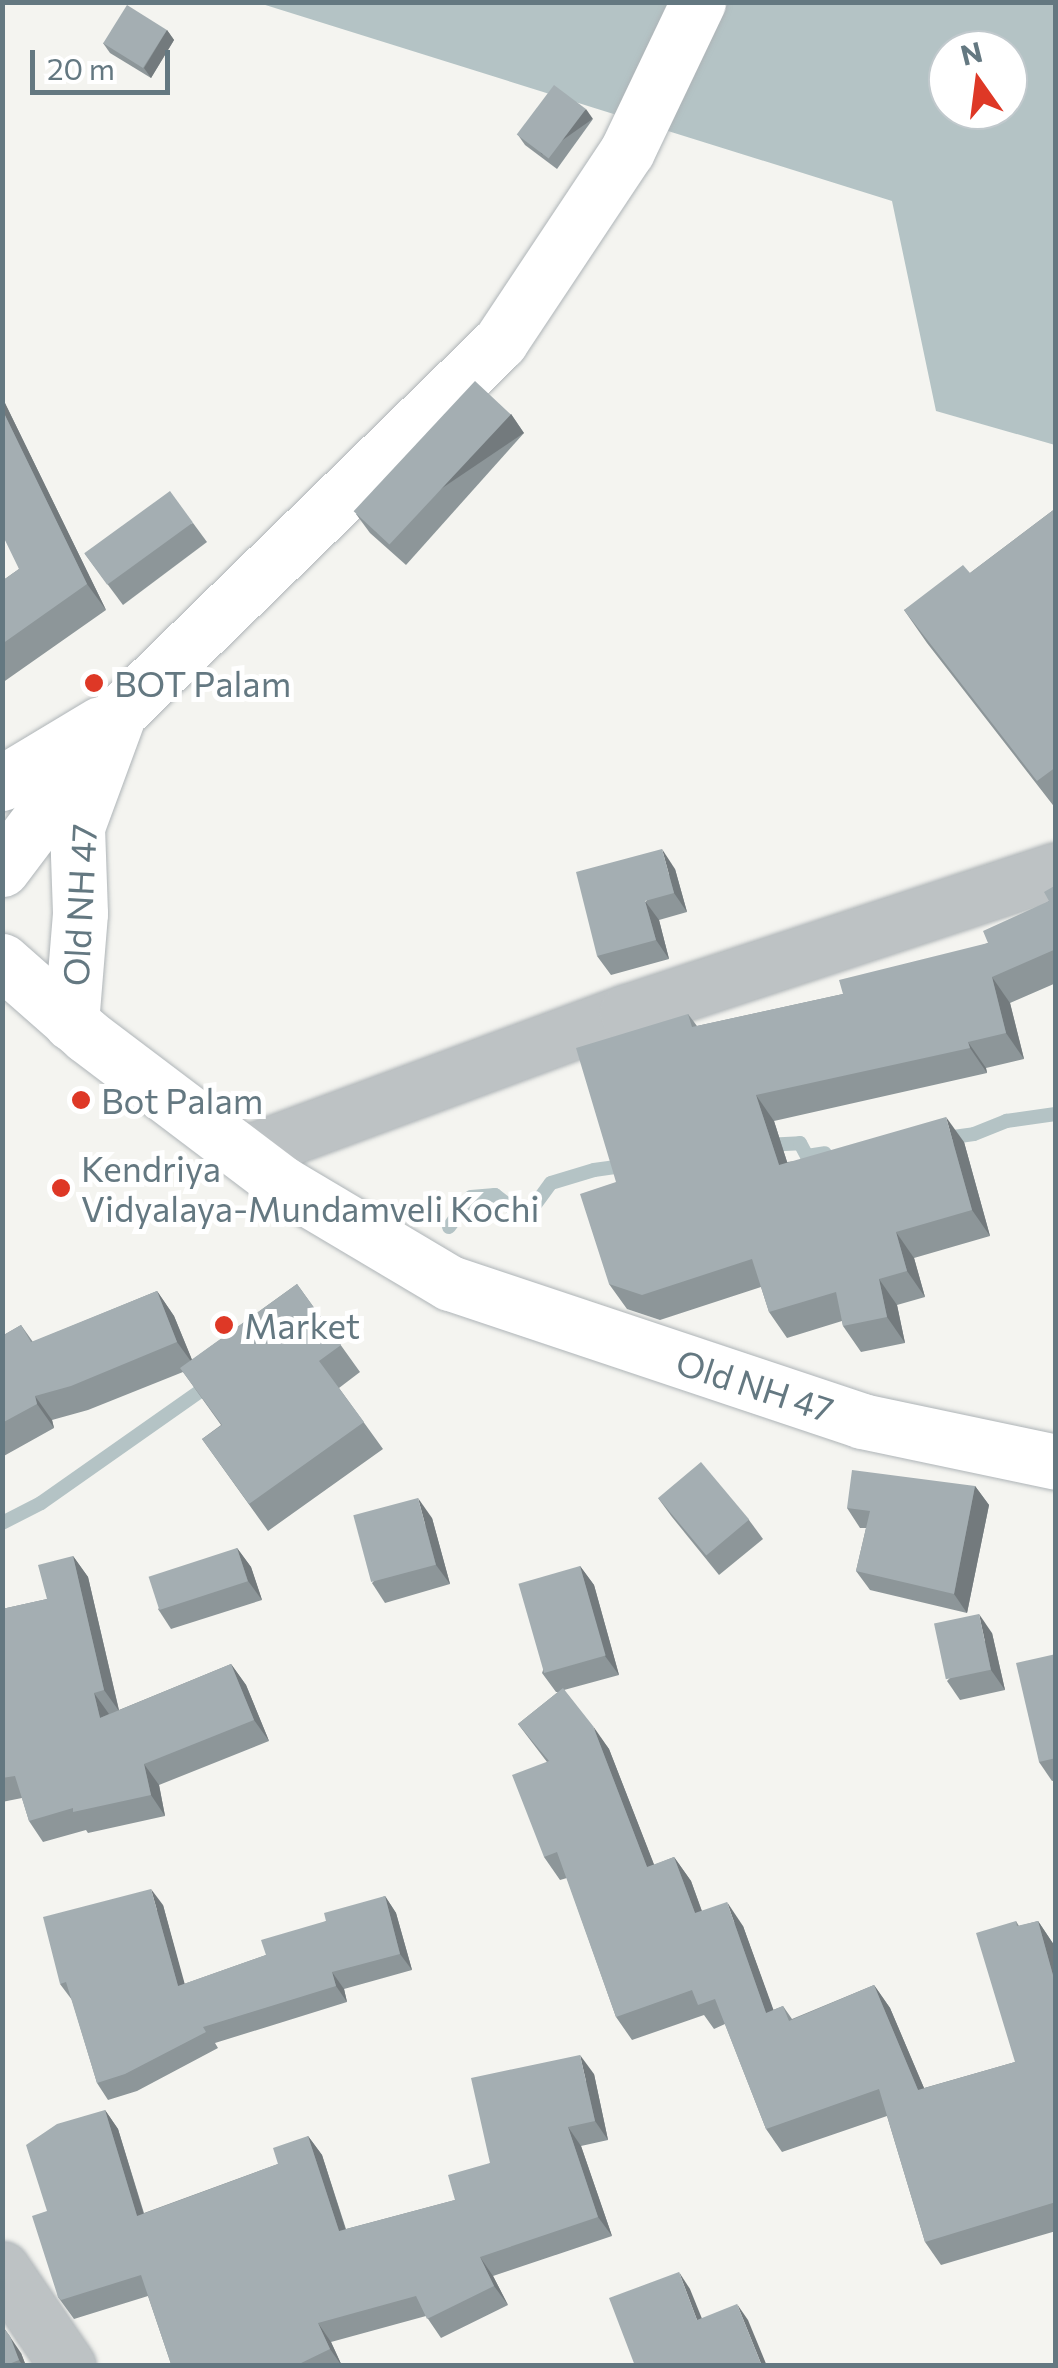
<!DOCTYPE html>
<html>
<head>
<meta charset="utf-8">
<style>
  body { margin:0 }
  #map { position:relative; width:1058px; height:2368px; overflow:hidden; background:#f4f4f0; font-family:Commissioner,sans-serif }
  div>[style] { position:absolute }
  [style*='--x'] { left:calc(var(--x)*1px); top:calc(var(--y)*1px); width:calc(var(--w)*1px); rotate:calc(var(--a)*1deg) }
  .water>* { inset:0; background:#b4c3c5 }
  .stream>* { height:14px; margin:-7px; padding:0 7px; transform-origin:7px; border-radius:7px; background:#b4c3c5 }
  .roads { filter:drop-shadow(0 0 2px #aeb4b7) drop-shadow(0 0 2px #aeb4b7) }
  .minor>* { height:55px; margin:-27.5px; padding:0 27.5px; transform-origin:27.5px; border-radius:27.5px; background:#bdc2c4 }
  .major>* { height:55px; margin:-27.5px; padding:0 27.5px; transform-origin:27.5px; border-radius:27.5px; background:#fff }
  .wall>* { inset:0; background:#8d9699 }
  .shaded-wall>* { inset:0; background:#737a7d; transform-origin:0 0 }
  .building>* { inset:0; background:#a4aeb2; transform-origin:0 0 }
  .dots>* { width:28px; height:28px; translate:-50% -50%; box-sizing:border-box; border:5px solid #fff; border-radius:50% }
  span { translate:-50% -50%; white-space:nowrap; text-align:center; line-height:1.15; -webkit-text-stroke:10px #fff; paint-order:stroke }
  .poi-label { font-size:35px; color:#647881 }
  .left { translate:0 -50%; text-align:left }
  .street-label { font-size:35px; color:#647881 }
  .frame { position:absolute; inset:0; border:5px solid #647881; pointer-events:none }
  .north { position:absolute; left:928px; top:30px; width:100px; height:100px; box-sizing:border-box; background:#fff; border:2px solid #c1c9cd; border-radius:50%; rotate:346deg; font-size:28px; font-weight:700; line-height:40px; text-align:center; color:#647881 }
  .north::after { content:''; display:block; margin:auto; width:35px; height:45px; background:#de3826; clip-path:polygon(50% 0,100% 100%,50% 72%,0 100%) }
  .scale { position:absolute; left:30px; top:50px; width:140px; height:45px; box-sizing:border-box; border:5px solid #647881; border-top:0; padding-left:12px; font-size:30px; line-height:35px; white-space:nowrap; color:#647881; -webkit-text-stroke:8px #fff; paint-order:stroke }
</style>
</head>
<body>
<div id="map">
  <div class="water">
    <i style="clip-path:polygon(evenodd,259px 3px,1055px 3px,1055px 445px,936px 411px,892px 201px,259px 3px,948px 50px,1008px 50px,1008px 110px,948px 110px,948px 50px)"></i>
  </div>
  <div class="stream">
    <i style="--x:946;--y:1138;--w:28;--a:-8"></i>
    <i style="--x:974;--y:1134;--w:35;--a:-22"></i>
    <i style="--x:1006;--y:1121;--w:50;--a:-8"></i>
    <i style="--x:765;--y:1145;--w:35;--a:-3"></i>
    <i style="--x:800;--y:1143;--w:15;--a:62"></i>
    <i style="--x:807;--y:1156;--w:18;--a:-9"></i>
    <i style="--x:449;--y:1227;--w:37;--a:-54"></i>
    <i style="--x:471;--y:1197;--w:24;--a:-5"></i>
    <i style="--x:495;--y:1195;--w:33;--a:38"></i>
    <i style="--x:521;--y:1215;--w:8;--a:-14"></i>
    <i style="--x:529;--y:1213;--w:37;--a:-54"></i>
    <i style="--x:551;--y:1183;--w:45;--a:-16.8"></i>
    <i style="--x:594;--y:1170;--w:37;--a:-8"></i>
    <i style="--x:2;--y:1523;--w:44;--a:-27.1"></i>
    <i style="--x:41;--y:1503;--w:210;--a:-35.1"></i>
  </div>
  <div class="roads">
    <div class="minor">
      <i style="--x:247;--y:1153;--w:405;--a:-20.4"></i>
      <i style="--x:627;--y:1012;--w:452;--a:-18.3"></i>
      <i style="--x:2;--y:2269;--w:117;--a:55.8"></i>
    </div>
    <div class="major">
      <i style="--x:2;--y:783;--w:114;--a:-31"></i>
      <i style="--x:2;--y:869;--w:138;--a:-53"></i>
      <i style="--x:2;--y:961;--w:113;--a:41.4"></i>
      <i style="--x:87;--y:1036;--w:246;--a:37.1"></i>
      <i style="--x:283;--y:1184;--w:194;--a:30.7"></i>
      <i style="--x:450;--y:1283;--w:434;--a:18.5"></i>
      <i style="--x:862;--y:1421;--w:198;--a:11.9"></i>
      <i style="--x:71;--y:1023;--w:110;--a:-85.3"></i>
      <i style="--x:80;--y:913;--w:86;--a:-92"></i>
      <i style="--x:77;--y:827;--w:121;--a:-69.8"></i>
      <i style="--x:119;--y:713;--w:532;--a:-44.24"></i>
      <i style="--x:500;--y:342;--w:229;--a:-56.4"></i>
      <i style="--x:627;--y:151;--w:165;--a:-64.5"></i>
    </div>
  </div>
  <div class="wall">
    <i style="clip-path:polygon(167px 30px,174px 40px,151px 78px,110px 53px,103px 43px)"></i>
    <i style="clip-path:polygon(593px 119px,557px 169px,525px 145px,518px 135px)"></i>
    <i style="clip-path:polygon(2px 397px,106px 610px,2px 683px,2px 581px,19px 569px)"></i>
    <i style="clip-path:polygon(511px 414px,524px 433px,406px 565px,370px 533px,356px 514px)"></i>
    <i style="clip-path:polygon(1056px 508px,1056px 809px,927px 643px,904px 610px,970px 573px)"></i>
    <i style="clip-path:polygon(193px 523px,207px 542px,123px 605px,85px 554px)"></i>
    <i style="clip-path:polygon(675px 869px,687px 912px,659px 920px,669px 959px,611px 975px,597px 956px)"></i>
    <i style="clip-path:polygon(1056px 885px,1056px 983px,1010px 1003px,1024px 1059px,986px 1068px,987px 1073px,774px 1121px,787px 1162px,964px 1142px,990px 1236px,914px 1258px,925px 1297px,897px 1305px,905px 1343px,861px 1352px,843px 1326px,842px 1321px,787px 1338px,769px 1312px,761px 1287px,660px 1320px,627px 1309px,609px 1284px,688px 1014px,697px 1026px,843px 994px,988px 943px,1049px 901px)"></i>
    <i style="clip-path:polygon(297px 1284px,360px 1372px,339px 1388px,383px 1449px,268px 1531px,202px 1439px,221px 1425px,183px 1372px,88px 1410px,52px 1420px,54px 1428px,2px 1457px,2px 1336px,21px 1325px,33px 1342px,157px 1291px,174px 1316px,192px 1360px)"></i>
    <i style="clip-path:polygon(975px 1486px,989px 1505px,967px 1613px,870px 1590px,856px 1571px,866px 1528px,860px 1528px,847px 1508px)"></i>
    <i style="clip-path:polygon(658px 1498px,749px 1520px,763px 1539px,719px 1575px,672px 1517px)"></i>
    <i style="clip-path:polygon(432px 1518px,450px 1584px,385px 1603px,372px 1583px)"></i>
    <i style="clip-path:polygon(237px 1548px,251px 1567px,262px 1600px,171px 1629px,158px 1609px)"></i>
    <i style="clip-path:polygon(73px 1556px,88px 1577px,119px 1710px,231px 1664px,246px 1685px,269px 1741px,159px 1785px,165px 1816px,88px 1833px,86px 1830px,43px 1842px,29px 1821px,22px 1798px,2px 1802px,2px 1609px,47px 1599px)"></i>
    <i style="clip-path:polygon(580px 1566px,594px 1585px,619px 1675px,564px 1690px,609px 1749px,654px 1865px,674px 1857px,691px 1881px,702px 1911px,743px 1926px,773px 2010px,783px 2006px,792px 2019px,874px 1985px,890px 2008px,924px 2088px,1015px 2062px,1016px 1921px,1019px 1926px,1038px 1921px,1056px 1948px,1056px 2231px,941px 2265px,925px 2242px,887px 2116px,782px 2152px,766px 2129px,725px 2024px,714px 2029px,704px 2015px,632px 2040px,616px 2017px,567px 1878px,560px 1880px,544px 1857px,547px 1762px,518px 1724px,558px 1692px,556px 1692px,542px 1673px)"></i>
    <i style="clip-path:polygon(992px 1633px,1005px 1690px,960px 1700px,947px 1681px)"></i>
    <i style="clip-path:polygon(1056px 1654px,1056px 1780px,1052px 1781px,1039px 1762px)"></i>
    <i style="clip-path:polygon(385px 1896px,396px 1913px,412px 1970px,344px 1989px,347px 2002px,215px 2043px,218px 2048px,137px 2091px,108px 2100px,97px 2083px,72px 2000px,60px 1984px,163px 1905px,184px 1984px,266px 1955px,326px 1921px)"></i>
    <i style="clip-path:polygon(594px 2074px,608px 2140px,581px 2146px,612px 2236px,493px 2276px,508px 2305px,441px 2338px,426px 2316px,331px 2342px,342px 2366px,166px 2366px,171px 2364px,148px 2296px,74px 2319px,58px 2297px,47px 2211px,105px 2110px,118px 2129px,144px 2213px,278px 2164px,308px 2136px,322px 2155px,346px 2229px,455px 2200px,490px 2163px)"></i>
    <i style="clip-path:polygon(21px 2353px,26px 2366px,2px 2366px)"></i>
  </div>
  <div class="shaded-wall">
    <i style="clip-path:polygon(167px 30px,174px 40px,151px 78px,144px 68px)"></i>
    <i style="left:586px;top:109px;width:12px;height:62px;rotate:55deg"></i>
    <i style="clip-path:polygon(2px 397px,106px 610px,87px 584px,2px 409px)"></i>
    <i style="left:511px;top:414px;width:23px;height:178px;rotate:56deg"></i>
    <i style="clip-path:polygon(662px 849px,675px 869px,687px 912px,674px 893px)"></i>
    <i style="clip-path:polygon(645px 901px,659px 920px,669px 959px,656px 940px)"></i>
    <i style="clip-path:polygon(992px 977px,1010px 1003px,1024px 1059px,1006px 1033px)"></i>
    <i style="clip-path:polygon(968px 1042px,986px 1068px,987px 1073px,970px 1048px)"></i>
    <i style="clip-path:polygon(756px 1095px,774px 1121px,796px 1190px,779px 1165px)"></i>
    <i style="clip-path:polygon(946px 1117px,964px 1142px,990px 1236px,972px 1210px)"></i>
    <i style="clip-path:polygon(896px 1232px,914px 1258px,925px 1297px,907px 1271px)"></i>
    <i style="clip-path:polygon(879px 1279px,897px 1305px,905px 1343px,887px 1317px)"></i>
    <i style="clip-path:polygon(157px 1291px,174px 1316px,195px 1367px,177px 1342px)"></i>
    <i style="clip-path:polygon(35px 1396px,52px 1420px,54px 1428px,37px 1404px)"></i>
    <i style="clip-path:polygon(975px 1486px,989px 1505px,967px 1613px,954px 1594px)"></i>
    <i style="clip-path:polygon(418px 1498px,432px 1518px,450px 1584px,436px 1565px)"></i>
    <i style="clip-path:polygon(237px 1548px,251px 1567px,262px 1600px,248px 1581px)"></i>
    <i style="clip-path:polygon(73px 1556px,88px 1577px,119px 1711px,104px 1690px)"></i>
    <i style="clip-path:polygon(580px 1566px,594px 1585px,619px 1675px,605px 1656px)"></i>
    <i style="clip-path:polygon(979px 1614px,992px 1633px,1005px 1690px,991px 1670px)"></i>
    <i style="clip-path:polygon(231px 1664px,246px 1685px,269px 1741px,254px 1720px)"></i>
    <i style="clip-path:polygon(94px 1693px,109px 1714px,100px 1718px)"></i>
    <i style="clip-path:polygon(593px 1726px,609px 1749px,664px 1890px,647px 1867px)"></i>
    <i style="clip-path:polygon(144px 1764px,159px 1785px,165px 1816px,151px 1795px)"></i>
    <i style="clip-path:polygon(674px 1857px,691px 1881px,711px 1937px,695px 1913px)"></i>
    <i style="clip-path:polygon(151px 1889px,163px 1905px,190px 2003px,178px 1986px)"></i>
    <i style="clip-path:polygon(385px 1896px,396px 1913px,412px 1970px,400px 1954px)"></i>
    <i style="clip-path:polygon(727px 1902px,743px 1926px,783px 2036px,766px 2013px)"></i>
    <i style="clip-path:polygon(1038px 1921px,1056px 1948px,1056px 1986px)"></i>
    <i style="clip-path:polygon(332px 1972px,344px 1989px,347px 2002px,336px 1986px)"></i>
    <i style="clip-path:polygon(874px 1985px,890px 2008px,935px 2114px,918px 2090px)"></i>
    <i style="clip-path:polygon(580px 2055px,594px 2074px,608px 2140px,595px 2121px)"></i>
    <i style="clip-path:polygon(105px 2110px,118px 2129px,150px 2235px,137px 2216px)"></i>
    <i style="clip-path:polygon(568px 2127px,581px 2146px,612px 2236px,598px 2217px)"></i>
    <i style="clip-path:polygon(308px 2136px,322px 2155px,352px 2250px,339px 2231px)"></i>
    <i style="clip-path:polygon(480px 2257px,493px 2276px,508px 2305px,494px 2286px)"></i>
    <i style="clip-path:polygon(679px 2272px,690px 2289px,709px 2336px,697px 2320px)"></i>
    <i style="clip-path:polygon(737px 2304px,748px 2320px,767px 2366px,762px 2366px)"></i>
    <i style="clip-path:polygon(318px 2323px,331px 2342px,342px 2366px,330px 2349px)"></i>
    <i style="clip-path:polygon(2px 2325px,21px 2353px,26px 2366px,23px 2366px,19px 2360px)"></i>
  </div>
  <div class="building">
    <i style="left:127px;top:5px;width:47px;height:45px;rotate:32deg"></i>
    <i style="left:554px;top:85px;width:40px;height:62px;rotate:37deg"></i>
    <i style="left:475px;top:381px;width:49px;height:178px;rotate:43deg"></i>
    <i style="clip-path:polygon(2px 409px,87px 584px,2px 644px,2px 581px,19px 569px,2px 534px)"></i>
    <i style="left:170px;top:491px;width:39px;height:106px;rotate:54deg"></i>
    <i style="clip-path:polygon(1056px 508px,1056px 767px,1037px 781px,904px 610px,963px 565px,970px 573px)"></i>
    <i style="clip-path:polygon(662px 849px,674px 893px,645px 901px,656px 940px,597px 956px,576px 872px)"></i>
    <i style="clip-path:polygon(1056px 885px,1056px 949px,992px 977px,1006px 1033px,968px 1042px,970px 1048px,756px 1095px,779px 1165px,946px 1117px,972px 1210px,896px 1232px,907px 1271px,879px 1279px,887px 1317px,843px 1326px,836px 1292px,769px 1312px,752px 1259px,642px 1295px,609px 1284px,580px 1194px,616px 1182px,576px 1048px,688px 1014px,692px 1027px,843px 994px,839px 980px,988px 943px,983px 931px,1049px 901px,1044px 892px)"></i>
    <i style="clip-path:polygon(297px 1284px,341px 1345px,319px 1361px,364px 1422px,249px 1504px,202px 1439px,222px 1425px,180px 1368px)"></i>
    <i style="clip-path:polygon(157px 1291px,177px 1342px,71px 1386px,35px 1396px,37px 1404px,2px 1423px,2px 1336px,21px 1325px,31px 1342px)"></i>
    <i style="left:701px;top:1462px;width:75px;height:56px;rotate:50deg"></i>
    <i style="clip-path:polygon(852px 1470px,975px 1486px,954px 1594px,856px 1571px,870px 1511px,847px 1508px)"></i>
    <i style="left:418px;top:1498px;width:69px;height:67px;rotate:75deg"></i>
    <i style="left:237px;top:1548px;width:35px;height:93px;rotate:72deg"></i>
    <i style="clip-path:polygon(73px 1556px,104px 1690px,94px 1693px,100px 1718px,231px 1664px,254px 1720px,144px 1764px,151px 1795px,73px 1812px,73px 1808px,29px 1821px,15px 1776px,2px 1778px,2px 1609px,47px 1599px,38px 1565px)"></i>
    <i style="left:580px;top:1566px;width:93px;height:64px;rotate:74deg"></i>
    <i style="left:979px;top:1614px;width:57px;height:46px;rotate:78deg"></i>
    <i style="clip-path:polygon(1056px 1654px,1056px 1758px,1039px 1762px,1016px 1663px)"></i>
    <i style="clip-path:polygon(563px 1688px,593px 1726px,647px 1867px,674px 1857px,695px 1913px,727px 1902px,766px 2013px,783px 2006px,789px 2021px,874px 1985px,918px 2090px,1015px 2062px,976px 1933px,1016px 1921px,1017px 1926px,1038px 1921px,1056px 1986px,1056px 2202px,925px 2242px,879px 2089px,766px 2129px,715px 1999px,698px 2005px,692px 1990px,616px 2017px,557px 1852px,544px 1857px,512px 1775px,549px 1761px,518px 1724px)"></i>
    <i style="clip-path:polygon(151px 1889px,178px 1986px,266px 1955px,261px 1940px,326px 1921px,324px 1913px,385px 1896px,400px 1954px,332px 1972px,336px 1986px,203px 2027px,206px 2032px,125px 2074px,97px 2083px,66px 1982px,60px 1984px,43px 1917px)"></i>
    <i style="clip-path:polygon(580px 2055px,595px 2121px,568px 2127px,598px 2217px,480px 2257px,494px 2286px,427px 2319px,416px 2296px,318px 2323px,330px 2349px,295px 2366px,166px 2366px,171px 2364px,141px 2275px,61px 2300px,58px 2297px,32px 2216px,47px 2211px,26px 2145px,57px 2124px,105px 2110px,137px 2216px,278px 2164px,273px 2148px,308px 2136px,339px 2231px,455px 2200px,448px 2175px,490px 2163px,471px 2078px)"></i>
    <i style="clip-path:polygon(679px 2272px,697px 2320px,737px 2304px,762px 2366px,635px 2366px,609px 2298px)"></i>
    <i style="clip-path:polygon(2px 2326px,10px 2336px,19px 2360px,4px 2366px,2px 2366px)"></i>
  </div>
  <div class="dots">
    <i style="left:94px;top:683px;background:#de3826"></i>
    <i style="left:81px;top:1100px;background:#de3826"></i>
    <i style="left:61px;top:1188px;background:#de3826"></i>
    <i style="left:224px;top:1325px;background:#de3826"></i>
  </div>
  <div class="poi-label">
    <span class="left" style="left:114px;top:683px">BOT Palam</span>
    <span class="left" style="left:101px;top:1100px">Bot Palam</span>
    <span class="left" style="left:81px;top:1188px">Kendriya<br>Vidyalaya-Mundamveli Kochi</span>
    <span class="left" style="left:244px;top:1325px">Market</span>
  </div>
  <div class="street-label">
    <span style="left:79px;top:905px;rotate:-87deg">Old NH 47</span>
    <span style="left:755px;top:1385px;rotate:18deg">Old NH 47</span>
  </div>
  <div class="frame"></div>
  <div class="north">N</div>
  <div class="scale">20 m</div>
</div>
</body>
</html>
